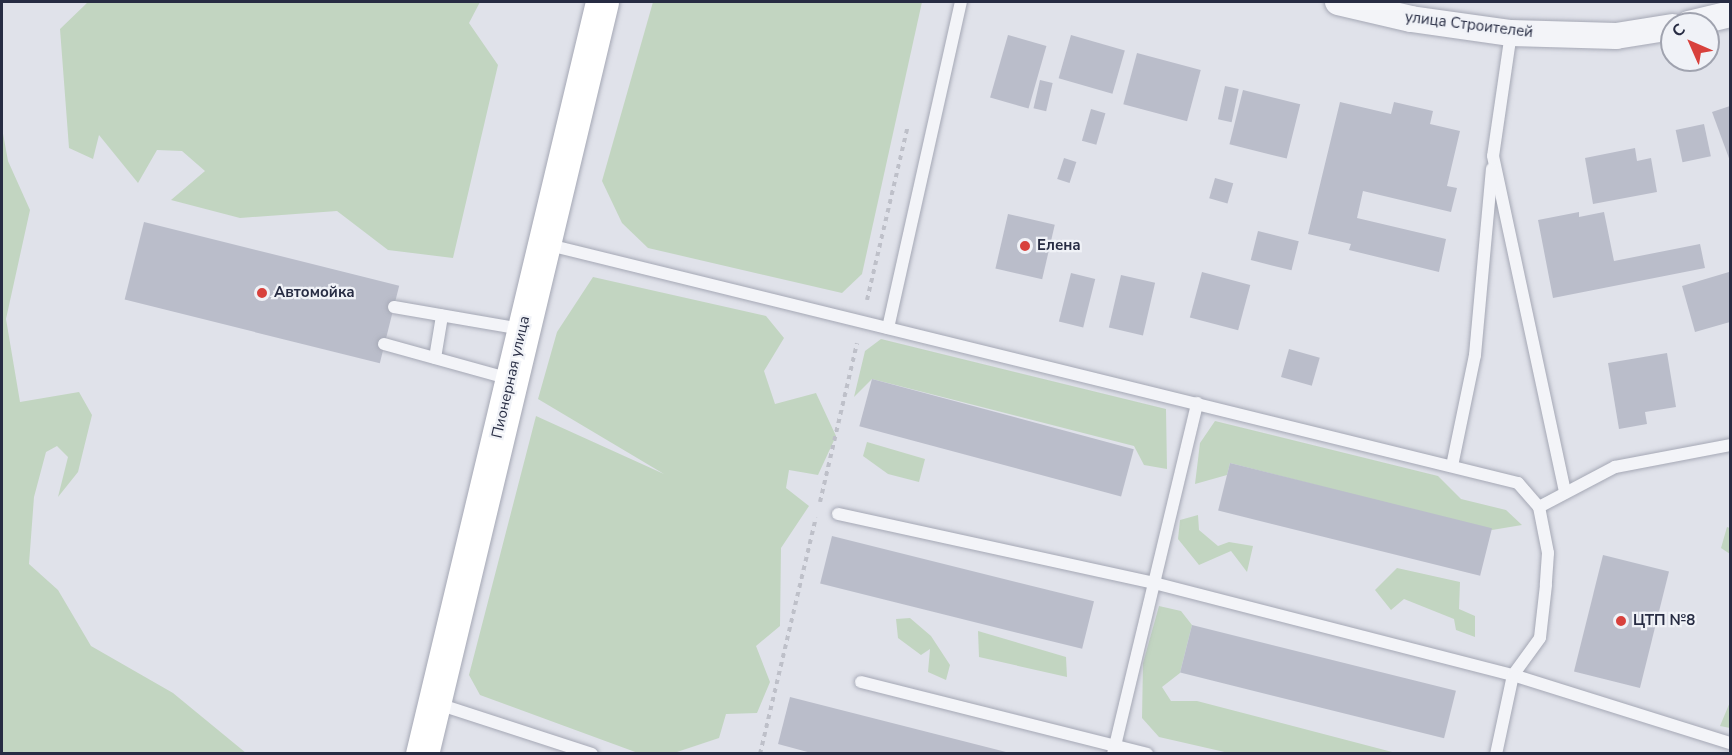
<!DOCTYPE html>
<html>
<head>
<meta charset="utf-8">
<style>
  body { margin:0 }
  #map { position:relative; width:1732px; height:755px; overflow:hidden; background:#e0e2ea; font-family:"Nunito Sans",sans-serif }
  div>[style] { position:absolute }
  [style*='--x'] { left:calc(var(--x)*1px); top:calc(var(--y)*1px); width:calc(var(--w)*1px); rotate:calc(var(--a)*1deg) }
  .green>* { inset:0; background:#c2d5c1 }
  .building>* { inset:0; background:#babdca; transform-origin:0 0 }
  .path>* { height:4px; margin-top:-2px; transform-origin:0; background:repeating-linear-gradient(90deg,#bec0c9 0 4.5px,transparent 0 9px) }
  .roads { filter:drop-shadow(0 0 2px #a5a8b5) drop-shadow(0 0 2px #a5a8b5) }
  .service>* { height:12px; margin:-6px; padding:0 6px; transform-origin:6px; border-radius:6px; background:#f3f4f8 }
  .minor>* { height:26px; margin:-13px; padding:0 13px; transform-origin:13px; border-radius:13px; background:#f3f4f8 }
  .secondary>* { height:33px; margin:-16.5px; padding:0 16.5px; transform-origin:16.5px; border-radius:16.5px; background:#fff }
  .dots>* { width:16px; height:16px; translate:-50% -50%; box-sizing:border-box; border:3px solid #f0f2f7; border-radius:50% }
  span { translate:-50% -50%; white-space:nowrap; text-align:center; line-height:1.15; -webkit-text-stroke:4.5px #f0f2f7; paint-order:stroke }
  .street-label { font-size:15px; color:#272c43 }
  .poi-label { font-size:15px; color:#272c43; font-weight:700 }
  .left { translate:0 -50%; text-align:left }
  .frame { position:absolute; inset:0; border:3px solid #272c43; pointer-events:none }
  .north { position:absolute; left:1660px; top:12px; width:60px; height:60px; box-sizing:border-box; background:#f0f2f7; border:2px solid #a0a3af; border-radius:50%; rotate:315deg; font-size:16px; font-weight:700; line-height:24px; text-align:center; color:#272c43 }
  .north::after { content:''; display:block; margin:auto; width:21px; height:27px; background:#d8413c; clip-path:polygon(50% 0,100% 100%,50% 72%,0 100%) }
</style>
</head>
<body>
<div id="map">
  <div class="green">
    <i style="clip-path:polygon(88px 2px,480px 2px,469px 23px,498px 65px,453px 258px,388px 250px,337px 211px,240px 218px,171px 200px,205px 171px,182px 151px,157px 150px,138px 183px,99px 135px,93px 159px,69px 148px,60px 29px)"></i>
    <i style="clip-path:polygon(653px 2px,922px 2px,862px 274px,842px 293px,648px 248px,622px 223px,602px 181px)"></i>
    <i style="clip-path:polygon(2px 128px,8px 161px,30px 210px,6px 319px,20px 402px,79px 392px,92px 415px,78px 472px,58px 497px,68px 457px,57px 446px,46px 452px,34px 497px,29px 564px,58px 590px,91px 646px,173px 693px,246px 753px,2px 753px)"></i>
    <i style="clip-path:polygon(593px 277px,766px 316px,784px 338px,764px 371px,775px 404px,816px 393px,836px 436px,818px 475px,789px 470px,786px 488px,809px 506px,781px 548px,780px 626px,756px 646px,770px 682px,757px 713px,726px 714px,719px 738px,674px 753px,638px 753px,480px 695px,469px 675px,536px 416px,664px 474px,538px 399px,557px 332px)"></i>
    <i style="clip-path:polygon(881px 339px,1166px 409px,1167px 469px,1144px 465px,1134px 446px,872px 379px,854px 397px,865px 351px)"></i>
    <i style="clip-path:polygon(1215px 421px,1438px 476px,1461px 499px,1506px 510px,1522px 525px,1492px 530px,1230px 463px,1227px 475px,1195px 484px,1200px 443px)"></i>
    <i style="clip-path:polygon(867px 442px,925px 459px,919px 482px,888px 474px,863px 456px)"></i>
    <i style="clip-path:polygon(1198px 515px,1199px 530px,1218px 546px,1229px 542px,1253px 546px,1247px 572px,1231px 551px,1199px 565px,1178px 539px,1180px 520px)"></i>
    <i style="clip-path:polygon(1727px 527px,1730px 528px,1730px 554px,1721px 548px)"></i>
    <i style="clip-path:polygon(1397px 568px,1460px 582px,1459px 609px,1475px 616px,1475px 637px,1456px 630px,1454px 619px,1404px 599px,1391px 610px,1375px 590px)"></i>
    <i style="clip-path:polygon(1159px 606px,1181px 611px,1192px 625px,1180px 673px,1162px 687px,1171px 701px,1197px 701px,1396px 753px,1229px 753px,1159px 737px,1142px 718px,1143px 663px)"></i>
    <i style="clip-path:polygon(910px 618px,931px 636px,950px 665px,946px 680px,928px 672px,930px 649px,921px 655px,898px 638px,896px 619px)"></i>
    <i style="clip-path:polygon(978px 631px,1066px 657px,1067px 677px,979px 657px)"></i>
    <i style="clip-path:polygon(1730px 702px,1730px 728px,1720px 726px)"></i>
  </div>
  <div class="building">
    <i style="left:1008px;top:35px;width:40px;height:65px;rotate:16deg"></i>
    <i style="left:1071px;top:35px;width:56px;height:45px;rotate:16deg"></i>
    <i style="left:1137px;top:53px;width:66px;height:53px;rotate:15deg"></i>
    <i style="left:1040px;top:80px;width:13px;height:29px;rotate:13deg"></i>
    <i style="left:1225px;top:86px;width:14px;height:34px;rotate:12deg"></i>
    <i style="left:1243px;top:90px;width:59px;height:56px;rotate:14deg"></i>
    <i style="clip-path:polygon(1340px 102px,1391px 114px,1394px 102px,1433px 111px,1430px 124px,1460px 131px,1447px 186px,1457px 188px,1451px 212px,1363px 191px,1357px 218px,1446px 239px,1439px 272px,1349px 250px,1351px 244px,1308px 234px)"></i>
    <i style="clip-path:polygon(1730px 106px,1730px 161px,1712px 112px)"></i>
    <i style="left:1091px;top:109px;width:15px;height:33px;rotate:16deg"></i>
    <i style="left:1704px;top:124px;width:33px;height:29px;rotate:78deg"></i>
    <i style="clip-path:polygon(1635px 148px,1637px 161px,1651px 158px,1657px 192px,1593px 204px,1585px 158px)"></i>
    <i style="left:1064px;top:158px;width:13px;height:22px;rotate:18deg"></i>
    <i style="left:1215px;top:178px;width:19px;height:21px;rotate:16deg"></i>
    <i style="clip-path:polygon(1579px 212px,1579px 217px,1604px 212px,1614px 261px,1700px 244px,1705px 268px,1553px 298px,1538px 220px)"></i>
    <i style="left:1008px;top:214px;width:48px;height:56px;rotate:13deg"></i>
    <i style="left:144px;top:222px;width:263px;height:80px;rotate:14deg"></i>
    <i style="left:1258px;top:231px;width:42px;height:30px;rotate:14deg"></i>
    <i style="left:1202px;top:272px;width:50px;height:47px;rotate:15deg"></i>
    <i style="clip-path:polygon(1729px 272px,1730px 322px,1695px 332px,1682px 286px)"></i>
    <i style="left:1071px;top:273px;width:25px;height:50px;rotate:14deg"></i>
    <i style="left:1121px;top:275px;width:35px;height:54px;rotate:13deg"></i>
    <i style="left:1289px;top:349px;width:32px;height:29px;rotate:16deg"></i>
    <i style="clip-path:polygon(1667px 353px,1676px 407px,1645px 412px,1647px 424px,1619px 429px,1608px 363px)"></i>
    <i style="left:872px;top:379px;width:271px;height:49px;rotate:15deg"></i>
    <i style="left:1230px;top:463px;width:270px;height:49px;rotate:14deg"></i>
    <i style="left:832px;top:536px;width:270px;height:49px;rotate:14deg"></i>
    <i style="left:1603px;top:555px;width:68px;height:120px;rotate:14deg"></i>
    <i style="left:1192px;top:625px;width:272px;height:49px;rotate:14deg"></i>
    <i style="clip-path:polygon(790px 697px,1010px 753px,1009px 754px,815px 754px,778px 744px)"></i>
  </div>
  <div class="path">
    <i style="--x:867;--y:300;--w:176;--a:-76.8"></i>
    <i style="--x:820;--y:502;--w:163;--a:-76.9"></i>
    <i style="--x:760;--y:754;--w:243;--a:-76.7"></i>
  </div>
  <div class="roads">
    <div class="service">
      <i style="--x:1511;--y:33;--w:124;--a:98.3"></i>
      <i style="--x:1493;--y:156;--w:344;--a:77.9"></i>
      <i style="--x:545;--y:244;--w:1002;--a:13.8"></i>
      <i style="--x:1518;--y:483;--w:32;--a:49"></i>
      <i style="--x:1539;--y:507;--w:47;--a:78.9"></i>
      <i style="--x:1548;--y:553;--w:32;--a:94"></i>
      <i style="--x:1546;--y:585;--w:53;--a:96.5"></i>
      <i style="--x:1540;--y:638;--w:46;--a:126.1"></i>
      <i style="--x:1513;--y:675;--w:81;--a:102.1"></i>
      <i style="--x:394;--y:307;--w:130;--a:9.8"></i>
      <i style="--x:888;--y:328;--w:334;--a:-77.4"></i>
      <i style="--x:384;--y:344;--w:131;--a:15.5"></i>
      <i style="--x:435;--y:358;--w:43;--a:-80.5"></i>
      <i style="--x:1452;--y:466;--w:113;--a:-78.3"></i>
      <i style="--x:1475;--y:355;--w:187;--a:-84.8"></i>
      <i style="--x:1539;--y:507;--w:86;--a:-27.8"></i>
      <i style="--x:1615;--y:467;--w:117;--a:-10.8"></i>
      <i style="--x:838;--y:514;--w:323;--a:12.3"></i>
      <i style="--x:1154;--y:583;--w:371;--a:14.4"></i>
      <i style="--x:1513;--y:675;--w:227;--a:17.4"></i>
      <i style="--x:861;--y:682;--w:295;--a:14.1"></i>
      <i style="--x:435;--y:703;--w:165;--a:18"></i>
      <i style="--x:1113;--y:754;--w:361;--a:-76.5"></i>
    </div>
    <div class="minor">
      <i style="--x:1338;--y:2;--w:75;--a:13.1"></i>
      <i style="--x:1411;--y:19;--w:101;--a:8"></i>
      <i style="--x:1511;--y:33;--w:105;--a:1.6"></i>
      <i style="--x:1616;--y:36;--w:57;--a:-9.1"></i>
      <i style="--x:1689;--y:24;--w:42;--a:-13.7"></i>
    </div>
    <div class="secondary">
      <i style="--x:422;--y:754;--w:773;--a:-76.54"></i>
    </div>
  </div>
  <div class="dots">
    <i style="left:1025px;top:246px;background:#d8413c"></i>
    <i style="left:262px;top:293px;background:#d8413c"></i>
    <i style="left:1621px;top:621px;background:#d8413c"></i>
  </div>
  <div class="street-label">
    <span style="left:1469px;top:25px;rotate:7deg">улица Строителей</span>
    <span style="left:511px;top:377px;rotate:-77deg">Пионерная улица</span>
  </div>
  <div class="poi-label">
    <span class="left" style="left:1037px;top:246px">Елена</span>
    <span class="left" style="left:274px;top:293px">Автомойка</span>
    <span class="left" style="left:1633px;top:621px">ЦТП №8</span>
  </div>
  <div class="frame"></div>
  <div class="north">С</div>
</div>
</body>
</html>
